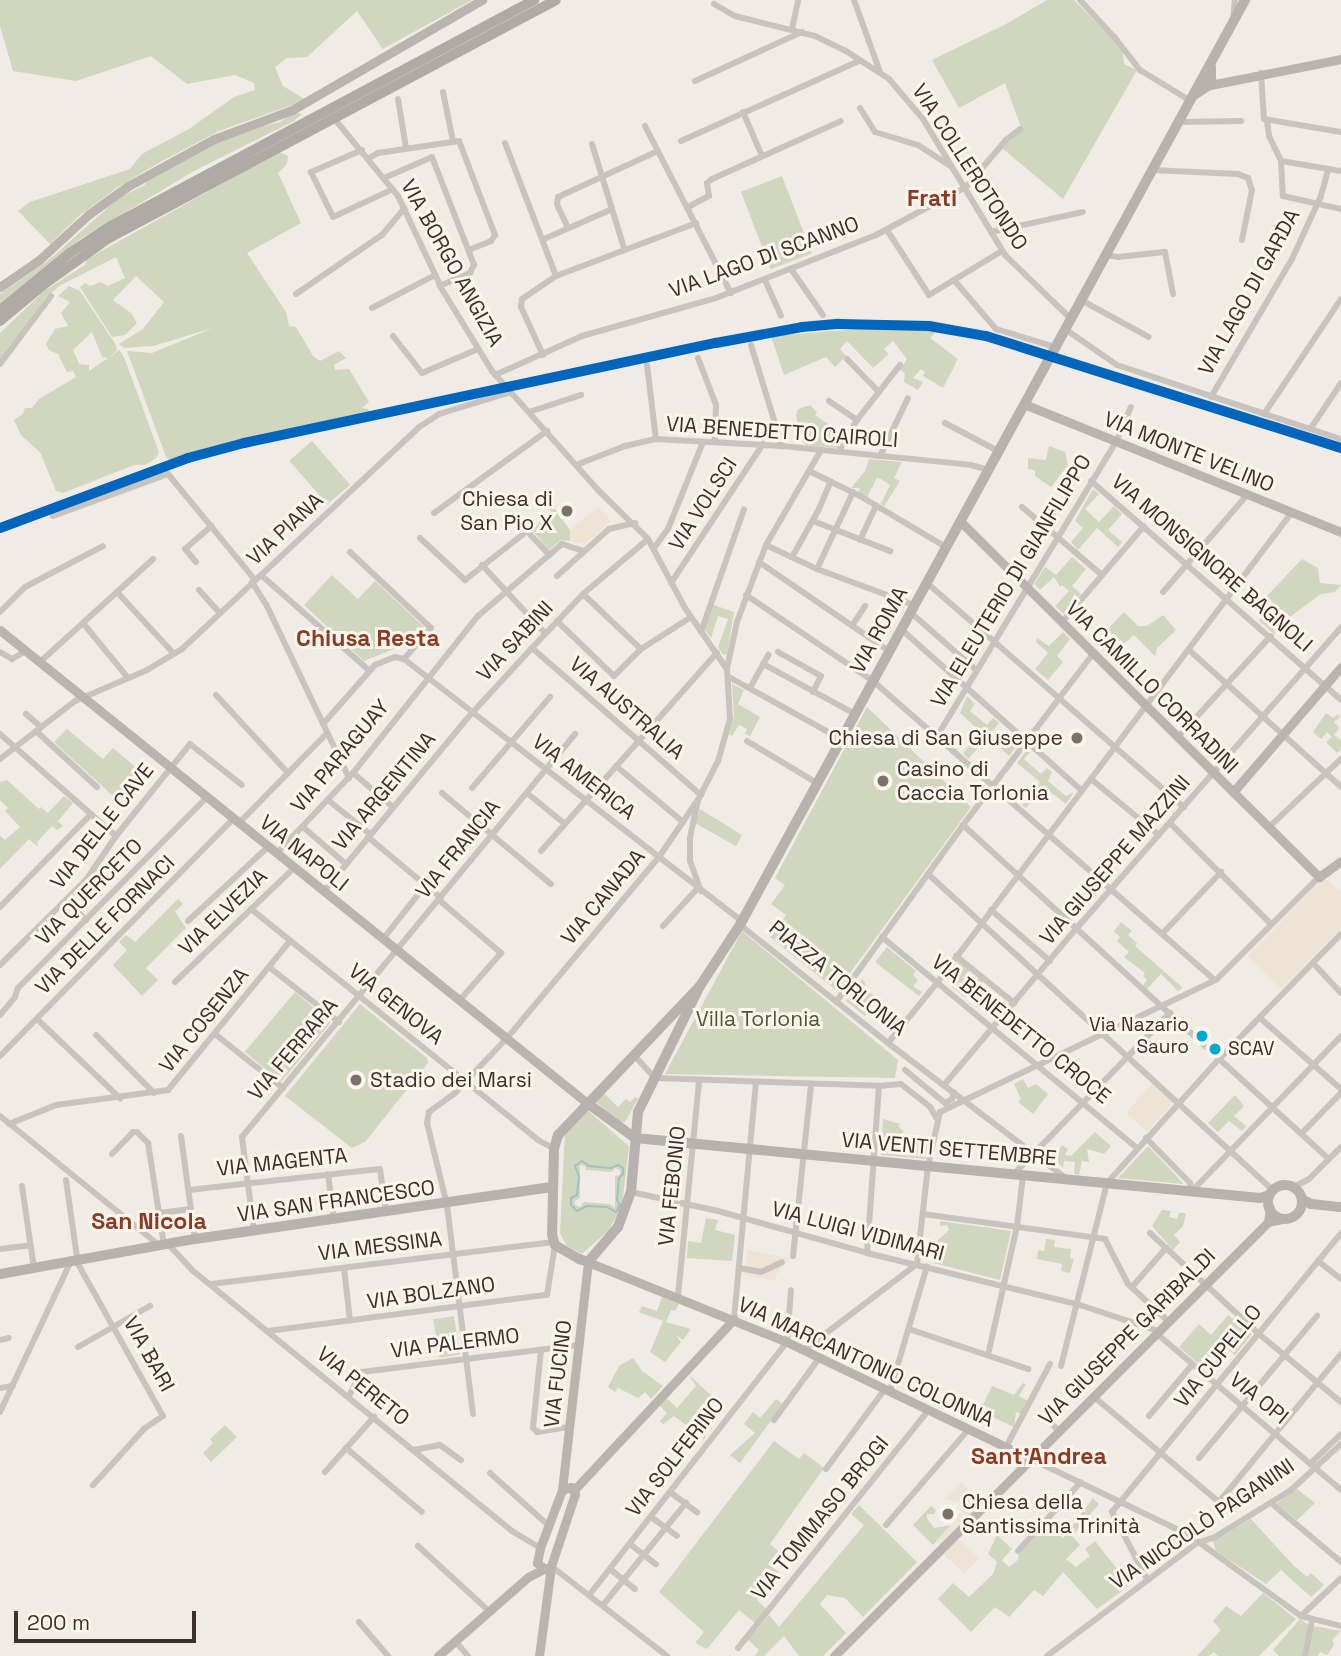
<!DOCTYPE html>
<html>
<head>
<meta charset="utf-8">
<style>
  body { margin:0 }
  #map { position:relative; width:1341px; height:1656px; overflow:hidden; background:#f0ebe5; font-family:"Space Grotesk",sans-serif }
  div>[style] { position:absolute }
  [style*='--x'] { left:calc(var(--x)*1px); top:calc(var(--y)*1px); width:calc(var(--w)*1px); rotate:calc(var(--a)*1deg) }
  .green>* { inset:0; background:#d1d6bf; transform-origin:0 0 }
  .plaza>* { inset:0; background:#eee3d5; transform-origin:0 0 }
  .stream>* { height:2px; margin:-1px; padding:0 1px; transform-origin:1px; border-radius:1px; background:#a1c2c1 }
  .street>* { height:6px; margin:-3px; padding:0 3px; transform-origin:3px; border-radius:3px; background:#c9c3be }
  .secondary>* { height:9px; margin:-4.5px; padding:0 4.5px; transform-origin:4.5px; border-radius:4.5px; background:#bab3ae }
  .primary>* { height:10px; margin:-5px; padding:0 5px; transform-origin:5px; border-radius:5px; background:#b8b1ad }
  .primary>.ring { margin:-5px; padding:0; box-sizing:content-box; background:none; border:10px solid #b8b1ad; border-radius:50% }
  .highway>* { height:10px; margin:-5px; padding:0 5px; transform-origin:5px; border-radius:5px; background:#afaaa4 }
  .rail-1>* { height:10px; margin:-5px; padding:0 5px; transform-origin:5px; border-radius:5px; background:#0065bd }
  .dots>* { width:19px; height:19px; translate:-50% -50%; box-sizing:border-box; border:4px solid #fbf5ee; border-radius:50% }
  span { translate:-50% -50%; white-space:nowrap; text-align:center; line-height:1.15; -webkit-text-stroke:6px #fbf5ee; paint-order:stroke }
  .bus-label { font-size:19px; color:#3b302b }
  .right { translate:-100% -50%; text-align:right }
  .left { translate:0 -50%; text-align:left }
  .street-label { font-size:21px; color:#3b302b }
  .poi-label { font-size:21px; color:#3b302b }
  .park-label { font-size:21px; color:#4a5a2e }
  .neighbourhood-label { font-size:23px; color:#8c3b22; font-weight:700 }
  .scale { position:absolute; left:14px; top:1611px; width:182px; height:32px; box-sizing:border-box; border:4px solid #3b302b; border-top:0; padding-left:9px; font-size:21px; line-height:24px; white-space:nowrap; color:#3b302b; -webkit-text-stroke:5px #fbf5ee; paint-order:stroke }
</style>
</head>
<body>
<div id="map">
  <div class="green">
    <i style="clip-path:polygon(0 0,472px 0,383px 49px,357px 11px,307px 57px,287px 58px,275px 67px,283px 86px,306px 100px,219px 131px,162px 161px,118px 187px,80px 215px,50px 244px,18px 211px,30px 202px,130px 169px,142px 154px,189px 129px,234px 97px,255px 90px,254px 83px,235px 75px,187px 84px,151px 56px,76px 81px,13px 71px,0 26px)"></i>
    <i style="clip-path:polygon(1047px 0,1074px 0,1122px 48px,1124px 64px,1137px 70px,1063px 199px,1002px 148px,1022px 130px,1005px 83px,959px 108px,932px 60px,1006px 24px)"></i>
    <i style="clip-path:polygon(295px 112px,302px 114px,294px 121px,194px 171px,79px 240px,0 303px,0 294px,50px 259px,120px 197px,145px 185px,147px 179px,238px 132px,280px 122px)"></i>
    <i style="clip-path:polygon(279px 152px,288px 156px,287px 164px,278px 173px,301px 223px,247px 253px,286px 312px,289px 326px,296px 327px,313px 356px,320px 361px,339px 351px,346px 358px,334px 365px,335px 370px,349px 369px,369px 402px,362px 408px,368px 409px,370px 413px,233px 442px,171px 461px,166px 457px,127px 351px,152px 353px,213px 328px,153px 346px,124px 348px,119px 344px,143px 329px,164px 302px,136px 276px,113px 300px,131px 313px,137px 323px,125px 335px,112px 337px,80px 287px,85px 283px,90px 286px,101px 282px,108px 286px,125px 278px,116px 257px,61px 285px,47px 296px,0 361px,0 333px,44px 291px,85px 265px,87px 259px)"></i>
    <i style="left:782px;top:176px;width:83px;height:44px;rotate:69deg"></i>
    <i style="clip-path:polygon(evenodd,69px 286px,80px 291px,116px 345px,117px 350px,109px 358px,119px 350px,124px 357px,159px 452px,156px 458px,145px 465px,134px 465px,63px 493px,56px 491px,40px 452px,21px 435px,14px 420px,23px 414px,25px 408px,32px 408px,39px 399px,76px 377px,73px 371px,67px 372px,58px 354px,49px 350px,46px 344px,55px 329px,68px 326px,61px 313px,70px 302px,58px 296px,69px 286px,92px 332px,102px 357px,108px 358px,89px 371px,89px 365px,79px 364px,73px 350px,92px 332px)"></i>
    <i style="clip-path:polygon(871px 328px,937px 331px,930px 338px,958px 359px,943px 388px,923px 376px,925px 372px,921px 369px,913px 378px,923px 382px,918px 390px,904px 382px,905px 373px,900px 370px,907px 359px,893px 341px,884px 349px,889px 354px,873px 368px,847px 341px,840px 349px,846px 356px,835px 367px,826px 357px,784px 375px,771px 336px)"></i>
    <i style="clip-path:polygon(810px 405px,817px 412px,815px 415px,828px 424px,827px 431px,836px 432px,836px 436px,841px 437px,838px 448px,806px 445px,802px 441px,796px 415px,798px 409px)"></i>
    <i style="left:312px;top:441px;width:58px;height:30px;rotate:49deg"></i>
    <i style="clip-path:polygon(1049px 446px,1065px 452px,1068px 465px,1051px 487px,1035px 476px,1035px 470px,1028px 469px,1028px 458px,1046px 460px)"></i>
    <i style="clip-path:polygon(869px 459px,902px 462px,894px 478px,900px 481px,884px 506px,881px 504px,890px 485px,881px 479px,877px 478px,867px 497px,858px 492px,860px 488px,851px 488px,865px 471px)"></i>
    <i style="clip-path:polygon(1093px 489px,1099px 494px,1085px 509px,1099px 522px,1114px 506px,1122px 514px,1108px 530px,1122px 542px,1118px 547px,1097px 528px,1078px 550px,1071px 542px,1083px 528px,1075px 521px)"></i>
    <i style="clip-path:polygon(551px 504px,570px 530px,570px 541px,561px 540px,549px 550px,532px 530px,551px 512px,548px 507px)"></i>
    <i style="clip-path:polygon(1072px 557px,1086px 569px,1072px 586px,1081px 594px,1064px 614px,1055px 606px,1069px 591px,1062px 585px,1060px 587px,1054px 577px,1040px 590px,1034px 584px,1045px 567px,1056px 575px)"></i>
    <i style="clip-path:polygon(1302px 559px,1318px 568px,1320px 583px,1341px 585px,1335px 592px,1321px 594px,1287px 619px,1274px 634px,1259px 620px,1274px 604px,1267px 596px)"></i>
    <i style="clip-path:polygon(332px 575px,358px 599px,375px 581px,424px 627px,416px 640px,364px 661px,304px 605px)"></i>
    <i style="clip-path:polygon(711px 604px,734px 612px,727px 654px,723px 655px,718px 647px,728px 619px,718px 616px,711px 638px,704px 629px)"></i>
    <i style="clip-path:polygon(1124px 612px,1138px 626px,1147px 626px,1163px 615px,1176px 630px,1157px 648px,1155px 656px,1134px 635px,1119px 648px,1112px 641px,1117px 636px,1106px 631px)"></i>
    <i style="clip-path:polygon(1063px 632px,1070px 639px,1057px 656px,1063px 662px,1048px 680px,1035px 669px,1048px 653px,1036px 642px,1037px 638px,1049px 646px)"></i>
    <i style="clip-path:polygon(732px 684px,744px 690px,738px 704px,760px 717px,750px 736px,745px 734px,747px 729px,739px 725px,732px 736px,729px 734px,734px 717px)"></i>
    <i style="clip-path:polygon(967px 696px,975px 704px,970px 711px,987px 725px,993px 718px,999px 723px,993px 731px,1009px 746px,1016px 739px,1020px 742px,1009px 756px,988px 737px,968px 759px,963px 753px,981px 732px,960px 713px)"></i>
    <i style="clip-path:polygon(867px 707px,971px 807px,837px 991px,770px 937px,786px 915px,771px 904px,785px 885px,775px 878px)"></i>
    <i style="clip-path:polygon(1326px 713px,1333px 718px,1338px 714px,1340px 717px,1334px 722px,1339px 728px,1334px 735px,1341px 740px,1341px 750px,1337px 753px,1326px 742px,1332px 737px,1327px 732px,1321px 739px,1313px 732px)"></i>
    <i style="clip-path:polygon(67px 729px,103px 759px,113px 748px,138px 769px,115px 798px,54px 742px)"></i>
    <i style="clip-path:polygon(1027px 750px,1030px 752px,1024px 759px,1041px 774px,1047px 768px,1052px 772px,1048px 781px,1066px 796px,1074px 792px,1066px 804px,1043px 786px,1026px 808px,1022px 805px,1040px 782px,1017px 763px)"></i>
    <i style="clip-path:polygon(7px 780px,39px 809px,41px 807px,48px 813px,64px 796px,73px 803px,58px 821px,63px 826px,57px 830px,52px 826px,37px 842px,38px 847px,29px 839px,0 869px,0 836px,5px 840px,20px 827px,5px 811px,8px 808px,0 800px,0 782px)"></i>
    <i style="clip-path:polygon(700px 809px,742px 835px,736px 846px,695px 823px)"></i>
    <i style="clip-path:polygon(178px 899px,183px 904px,175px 912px,186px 928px,146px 968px,158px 980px,142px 996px,113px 965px,127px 950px,119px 942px,126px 935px,135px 942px)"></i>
    <i style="clip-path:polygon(1121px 922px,1132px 931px,1128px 935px,1137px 943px,1135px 946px,1183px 988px,1178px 991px,1161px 974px,1147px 989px,1143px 985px,1147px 980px,1143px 976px,1145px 973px,1124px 957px,1129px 952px,1117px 941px,1120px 937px,1114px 931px)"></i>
    <i style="clip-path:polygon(742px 931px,898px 1060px,895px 1078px,665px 1074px)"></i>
    <i style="clip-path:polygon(887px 947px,916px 971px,913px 975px,918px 980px,913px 986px,922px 992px,919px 996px,875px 962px)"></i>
    <i style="clip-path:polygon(959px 961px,970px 970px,966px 975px,968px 980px,973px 984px,979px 977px,983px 981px,977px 989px,983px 994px,980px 998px,972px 992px,966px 998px,952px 987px,959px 978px,955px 975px,960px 969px,956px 965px)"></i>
    <i style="clip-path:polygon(862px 979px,865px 982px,865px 990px,878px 998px,865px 1016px,846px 1001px)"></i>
    <i style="left:295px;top:992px;width:47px;height:78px;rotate:40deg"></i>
    <i style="clip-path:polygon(360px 1004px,427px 1058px,428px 1063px,365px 1142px,352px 1148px,285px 1096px)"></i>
    <i style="clip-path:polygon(1023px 1079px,1028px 1088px,1036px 1084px,1048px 1094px,1033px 1114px,1018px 1102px,1021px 1099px,1014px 1084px)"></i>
    <i style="clip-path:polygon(603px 1092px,618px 1107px,626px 1099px,630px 1102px,635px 1097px,638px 1099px,625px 1122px,620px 1123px,595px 1101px)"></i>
    <i style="clip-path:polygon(1235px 1095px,1244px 1106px,1234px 1116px,1246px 1126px,1242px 1131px,1229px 1121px,1218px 1132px,1208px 1123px)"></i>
    <i style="clip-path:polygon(evenodd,587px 1110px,629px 1146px,622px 1205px,609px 1230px,582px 1254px,566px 1245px,560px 1233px,565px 1131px,587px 1110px,580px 1165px,585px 1166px,586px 1170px,612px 1172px,615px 1168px,620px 1170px,620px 1175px,615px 1176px,615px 1208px,610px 1204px,584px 1202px,580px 1207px,575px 1205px,575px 1201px,580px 1198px,580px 1165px)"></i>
    <i style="clip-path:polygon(883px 1119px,900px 1124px,898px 1126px,904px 1132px,896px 1136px,900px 1145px,920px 1136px,928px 1140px,926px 1159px,881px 1155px)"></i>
    <i style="clip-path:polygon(1095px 1132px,1111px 1146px,1104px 1154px,1087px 1149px,1089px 1162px,1082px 1161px,1079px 1175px,1074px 1174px,1075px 1162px,1064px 1161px,1063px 1168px,1053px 1158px,1062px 1145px,1068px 1149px,1065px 1155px,1071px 1156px)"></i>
    <i style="clip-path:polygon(1148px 1146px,1183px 1183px,1183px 1184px,1118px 1178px)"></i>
    <i style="clip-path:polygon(1162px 1210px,1171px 1211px,1169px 1217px,1177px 1219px,1179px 1213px,1186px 1213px,1183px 1226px,1174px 1235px,1180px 1242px,1173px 1250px,1152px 1226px)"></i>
    <i style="clip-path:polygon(706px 1218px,718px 1220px,715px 1230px,735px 1235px,732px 1261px,687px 1258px,688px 1241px,701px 1243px)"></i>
    <i style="clip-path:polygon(940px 1221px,1011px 1231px,1000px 1280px,934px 1263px,937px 1241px,949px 1230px,947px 1225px,940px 1226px)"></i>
    <i style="clip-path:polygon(1046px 1239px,1055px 1240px,1054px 1247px,1071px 1249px,1070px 1258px,1074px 1259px,1070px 1273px,1061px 1271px,1062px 1264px,1037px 1259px,1038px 1250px,1044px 1251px)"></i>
    <i style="clip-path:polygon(662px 1297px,679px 1304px,675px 1311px,671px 1310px,666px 1322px,691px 1329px,683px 1340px,676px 1335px,681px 1342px,665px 1362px,650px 1352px,663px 1321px,639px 1312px,642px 1306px,657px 1311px)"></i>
    <i style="clip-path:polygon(1228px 1315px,1252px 1334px,1235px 1355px,1221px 1344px,1202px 1367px,1179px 1347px,1199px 1324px,1211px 1335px)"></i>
    <i style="left:454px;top:1316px;width:39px;height:21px;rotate:81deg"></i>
    <i style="clip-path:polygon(633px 1358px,642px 1371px,663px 1386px,651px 1399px,645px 1392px,638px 1398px,618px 1388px,615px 1392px,608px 1387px,619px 1366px)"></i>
    <i style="clip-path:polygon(689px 1375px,713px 1397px,696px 1416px,700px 1420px,699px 1429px,706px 1436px,704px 1439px,674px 1416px,663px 1424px,660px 1421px,667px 1413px,659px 1405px,666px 1398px,677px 1408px,696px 1386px)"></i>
    <i style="clip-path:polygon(1023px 1383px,1026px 1384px,1019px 1396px,1028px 1401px,1021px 1414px,1016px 1412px,1014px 1427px,980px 1411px,992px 1386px,1014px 1395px)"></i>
    <i style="clip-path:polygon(776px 1399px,783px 1404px,740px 1463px,730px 1455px,755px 1433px,744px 1424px,753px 1412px,760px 1418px)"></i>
    <i style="clip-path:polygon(225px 1425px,237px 1437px,211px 1462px,203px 1453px,213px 1443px,210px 1439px)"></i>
    <i style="clip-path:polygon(774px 1441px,799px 1459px,804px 1453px,824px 1468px,770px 1544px,778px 1551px,768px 1564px,779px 1572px,757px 1600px,767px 1610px,755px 1623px,739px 1610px,707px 1649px,695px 1643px,704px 1632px,659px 1592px)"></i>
    <i style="clip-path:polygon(1297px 1489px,1315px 1503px,1297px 1520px,1276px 1504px)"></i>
    <i style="clip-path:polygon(1093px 1498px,1099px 1504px,1072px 1536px,1080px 1545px,1066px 1559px,1076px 1567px,1090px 1556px,1085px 1549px,1095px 1541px,1130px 1585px,1097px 1609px,1063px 1572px,1043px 1596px,1034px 1590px,1009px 1617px,995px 1607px,971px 1632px,938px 1599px,953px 1583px,969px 1597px,993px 1574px,997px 1562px,988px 1554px,997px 1535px,1012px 1549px,1002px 1560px,1009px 1567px,1019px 1559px,1018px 1555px,1046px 1525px,1063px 1538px)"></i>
    <i style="clip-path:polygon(859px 1505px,917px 1562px,863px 1617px,845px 1598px,827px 1595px,820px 1604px,846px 1633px,823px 1656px,799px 1656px,784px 1636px,764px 1656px,755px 1656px,759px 1650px,748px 1640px,769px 1615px,779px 1627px,864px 1525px,851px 1514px)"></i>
    <i style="clip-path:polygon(931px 1506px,936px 1510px,934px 1514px,927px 1514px,927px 1518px,934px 1528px,951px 1525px,933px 1545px,913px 1525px)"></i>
    <i style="clip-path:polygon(1251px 1519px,1294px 1566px,1307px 1577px,1311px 1573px,1324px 1585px,1311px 1597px,1281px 1570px,1266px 1584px,1216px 1551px,1213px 1541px)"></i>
    <i style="clip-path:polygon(1263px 1593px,1296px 1619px,1259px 1656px,1218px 1656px,1214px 1652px,1209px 1656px,1197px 1656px,1221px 1630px,1213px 1621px,1226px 1606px,1241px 1616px)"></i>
    <i style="clip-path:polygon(1300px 1619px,1309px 1625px,1304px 1656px,1279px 1656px,1273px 1650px)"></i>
    <i style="clip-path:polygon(1313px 1626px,1341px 1631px,1332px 1640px,1334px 1645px,1327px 1655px,1320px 1652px,1318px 1656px,1307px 1656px)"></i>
  </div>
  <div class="plaza">
    <i style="clip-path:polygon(598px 507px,611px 521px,585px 544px,570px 541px,570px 530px)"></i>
    <i style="clip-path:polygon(1324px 877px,1341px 893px,1341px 928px,1281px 989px,1248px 956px)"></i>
    <i style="left:1153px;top:1083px;width:28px;height:40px;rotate:42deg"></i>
    <i style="clip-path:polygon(748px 1250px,788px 1258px,789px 1260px,777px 1273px,775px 1281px,744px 1274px)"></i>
    <i style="clip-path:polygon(961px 1482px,981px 1503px,940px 1544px,936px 1541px,954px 1522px,955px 1515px,962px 1514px,963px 1506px,959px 1501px,944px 1499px)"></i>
    <i style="left:958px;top:1539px;width:28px;height:21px;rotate:42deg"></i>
  </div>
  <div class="stream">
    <i style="--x:582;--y:1161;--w:9;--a:36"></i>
    <i style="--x:589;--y:1166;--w:22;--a:5"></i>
    <i style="--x:611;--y:1168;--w:8;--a:-23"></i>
    <i style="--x:618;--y:1165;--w:6;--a:31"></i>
    <i style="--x:623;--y:1168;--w:6;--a:90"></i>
    <i style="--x:623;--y:1174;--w:6;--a:135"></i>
    <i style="--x:619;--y:1178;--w:22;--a:95"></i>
    <i style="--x:617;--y:1200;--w:6;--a:59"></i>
    <i style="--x:620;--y:1205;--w:8;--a:120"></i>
    <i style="--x:616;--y:1212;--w:10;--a:-151"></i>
    <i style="--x:607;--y:1207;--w:20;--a:-177"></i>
    <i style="--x:587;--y:1206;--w:11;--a:153"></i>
    <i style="--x:577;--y:1211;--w:8;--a:-135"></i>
    <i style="--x:571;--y:1205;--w:7;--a:-90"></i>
    <i style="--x:571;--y:1198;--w:7;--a:-27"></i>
    <i style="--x:577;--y:1195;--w:19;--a:-84"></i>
    <i style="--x:579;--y:1176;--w:11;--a:-112"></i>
    <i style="--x:575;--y:1166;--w:9;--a:-36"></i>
  </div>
  <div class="street">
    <i style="--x:854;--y:0;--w:77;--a:70.1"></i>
    <i style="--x:1080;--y:0;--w:52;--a:47.4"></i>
    <i style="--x:1115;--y:38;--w:41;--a:52"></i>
    <i style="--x:1140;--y:70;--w:57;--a:31.5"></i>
    <i style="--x:714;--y:4;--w:24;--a:30"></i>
    <i style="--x:735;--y:16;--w:82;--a:14"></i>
    <i style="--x:815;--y:36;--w:34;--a:26"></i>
    <i style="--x:846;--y:51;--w:51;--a:33.1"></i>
    <i style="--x:889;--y:79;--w:52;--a:49.6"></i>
    <i style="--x:923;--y:119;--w:159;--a:58.9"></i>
    <i style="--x:1005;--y:255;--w:92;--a:44.1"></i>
    <i style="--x:1233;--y:21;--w:21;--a:-85"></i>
    <i style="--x:792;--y:29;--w:30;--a:-78"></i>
    <i style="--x:1261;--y:73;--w:46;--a:86.3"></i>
    <i style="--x:1264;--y:119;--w:78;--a:9.6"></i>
    <i style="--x:695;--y:81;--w:118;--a:-24.6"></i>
    <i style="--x:443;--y:92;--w:50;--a:78.5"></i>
    <i style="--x:398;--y:99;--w:50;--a:80.7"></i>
    <i style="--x:860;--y:108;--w:28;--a:58"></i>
    <i style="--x:875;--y:132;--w:45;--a:16.8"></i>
    <i style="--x:918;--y:145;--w:40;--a:32.9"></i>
    <i style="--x:743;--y:112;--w:48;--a:66.6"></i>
    <i style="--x:1267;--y:121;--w:15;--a:82"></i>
    <i style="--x:1269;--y:136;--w:28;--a:64"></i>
    <i style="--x:1281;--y:161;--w:35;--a:87"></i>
    <i style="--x:1283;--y:196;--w:59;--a:12.6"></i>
    <i style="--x:337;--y:122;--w:96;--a:50.5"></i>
    <i style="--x:398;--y:196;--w:105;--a:64.7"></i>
    <i style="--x:443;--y:291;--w:94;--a:58.5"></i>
    <i style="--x:492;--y:371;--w:159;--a:48.3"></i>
    <i style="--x:598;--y:490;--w:70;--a:44.4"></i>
    <i style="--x:648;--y:539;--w:78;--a:61.8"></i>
    <i style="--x:685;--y:608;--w:74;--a:55.5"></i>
    <i style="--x:727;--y:669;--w:50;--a:86.6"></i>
    <i style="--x:730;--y:719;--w:44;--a:105.9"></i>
    <i style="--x:718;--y:761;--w:44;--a:117.1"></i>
    <i style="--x:698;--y:800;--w:40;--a:102"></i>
    <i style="--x:690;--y:839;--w:22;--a:90"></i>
    <i style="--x:690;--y:861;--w:32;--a:70"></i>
    <i style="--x:1178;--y:122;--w:63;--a:-0.9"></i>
    <i style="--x:645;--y:126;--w:188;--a:62.8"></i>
    <i style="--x:681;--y:141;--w:197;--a:-24.2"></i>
    <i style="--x:505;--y:143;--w:142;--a:69"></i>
    <i style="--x:592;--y:144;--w:109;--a:72.9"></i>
    <i style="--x:362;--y:150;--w:56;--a:156.7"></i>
    <i style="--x:311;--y:172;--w:50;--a:63.9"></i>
    <i style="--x:333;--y:217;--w:66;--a:-25"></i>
    <i style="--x:369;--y:158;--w:10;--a:-29"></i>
    <i style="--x:378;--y:153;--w:82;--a:-8.4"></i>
    <i style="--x:459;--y:141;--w:101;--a:69"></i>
    <i style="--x:495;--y:235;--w:7;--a:124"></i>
    <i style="--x:491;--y:241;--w:24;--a:158"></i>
    <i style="--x:1281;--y:161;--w:61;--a:9.5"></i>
    <i style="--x:1152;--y:170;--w:86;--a:2.7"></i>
    <i style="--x:1238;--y:174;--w:11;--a:22"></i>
    <i style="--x:1248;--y:178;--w:13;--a:72"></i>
    <i style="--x:1252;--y:190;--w:51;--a:101.3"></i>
    <i style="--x:384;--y:178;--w:52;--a:-23.6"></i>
    <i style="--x:432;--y:157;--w:116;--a:68.7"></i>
    <i style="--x:474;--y:265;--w:9;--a:117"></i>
    <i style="--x:470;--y:273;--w:33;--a:157"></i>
    <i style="--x:688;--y:207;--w:24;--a:-28"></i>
    <i style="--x:709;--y:196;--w:13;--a:-99"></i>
    <i style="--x:707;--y:183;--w:6;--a:-39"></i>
    <i style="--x:712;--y:179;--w:141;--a:-24.2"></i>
    <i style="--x:568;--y:228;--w:26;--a:-115"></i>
    <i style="--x:557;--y:204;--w:7;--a:-82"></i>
    <i style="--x:558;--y:197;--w:110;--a:-24.7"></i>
    <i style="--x:887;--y:230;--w:77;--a:57.1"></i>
    <i style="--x:929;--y:295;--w:85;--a:-31.1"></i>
    <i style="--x:991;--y:232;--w:94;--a:-12.3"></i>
    <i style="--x:544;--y:239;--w:72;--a:-23.7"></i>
    <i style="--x:1106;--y:255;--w:12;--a:9"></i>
    <i style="--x:1118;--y:257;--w:47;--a:-6.1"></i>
    <i style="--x:1165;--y:252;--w:43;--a:79.2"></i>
    <i style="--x:791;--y:269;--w:56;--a:55.2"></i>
    <i style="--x:765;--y:280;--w:39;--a:66"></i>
    <i style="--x:954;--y:280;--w:65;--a:49.4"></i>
    <i style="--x:996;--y:329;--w:62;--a:17"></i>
    <i style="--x:296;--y:294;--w:104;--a:-34.5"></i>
    <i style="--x:382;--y:235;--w:35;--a:-50"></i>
    <i style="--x:1081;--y:300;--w:77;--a:28.6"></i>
    <i style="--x:372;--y:308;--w:71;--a:-27.6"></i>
    <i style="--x:1065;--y:329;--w:63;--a:34.7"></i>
    <i style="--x:1117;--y:365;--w:236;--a:18.3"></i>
    <i style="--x:393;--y:336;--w:47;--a:51.9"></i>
    <i style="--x:422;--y:373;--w:61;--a:-23.2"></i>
    <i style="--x:751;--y:345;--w:106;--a:72.9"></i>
    <i style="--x:543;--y:355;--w:53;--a:-114.6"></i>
    <i style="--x:521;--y:307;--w:8;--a:-83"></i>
    <i style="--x:522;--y:299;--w:41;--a:-34.1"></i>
    <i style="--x:556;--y:276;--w:150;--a:-20.7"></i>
    <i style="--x:698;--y:358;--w:50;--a:69"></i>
    <i style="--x:716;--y:405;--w:37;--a:92"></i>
    <i style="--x:847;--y:359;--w:46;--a:45.9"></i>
    <i style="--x:0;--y:364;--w:85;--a:-53.1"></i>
    <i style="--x:647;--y:365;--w:75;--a:83.1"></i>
    <i style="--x:495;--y:375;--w:95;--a:-24.1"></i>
    <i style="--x:582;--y:336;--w:139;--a:-15.8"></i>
    <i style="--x:716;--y:298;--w:172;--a:-21.5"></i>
    <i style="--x:876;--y:235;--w:102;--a:-28.1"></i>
    <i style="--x:966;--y:187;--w:62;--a:-49.6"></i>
    <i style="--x:1006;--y:140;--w:18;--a:-38"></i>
    <i style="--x:1211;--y:397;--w:160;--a:-59.6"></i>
    <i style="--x:1292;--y:259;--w:69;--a:-65.3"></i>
    <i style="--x:1321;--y:196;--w:28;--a:-75"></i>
    <i style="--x:829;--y:401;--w:34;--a:34"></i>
    <i style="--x:529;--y:412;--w:55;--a:-18.1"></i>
    <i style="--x:1264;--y:414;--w:138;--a:-56.2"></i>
    <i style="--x:945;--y:423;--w:60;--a:27.8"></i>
    <i style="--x:1311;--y:428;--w:54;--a:-56.3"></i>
    <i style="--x:839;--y:451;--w:36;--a:-60"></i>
    <i style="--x:857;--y:420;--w:70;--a:-52"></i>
    <i style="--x:880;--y:456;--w:64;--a:-64.2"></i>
    <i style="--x:576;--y:465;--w:53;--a:-21.2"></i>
    <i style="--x:625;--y:446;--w:32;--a:-13"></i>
    <i style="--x:656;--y:439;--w:126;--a:3.2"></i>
    <i style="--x:782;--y:446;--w:190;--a:5.7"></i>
    <i style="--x:971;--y:465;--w:18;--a:16"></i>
    <i style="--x:809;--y:471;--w:57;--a:26.1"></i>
    <i style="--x:860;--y:496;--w:100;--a:30.7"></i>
    <i style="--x:1091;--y:481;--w:332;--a:41.2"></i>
    <i style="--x:1022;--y:507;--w:105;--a:40.4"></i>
    <i style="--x:434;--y:513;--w:140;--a:-36"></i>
    <i style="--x:53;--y:516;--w:122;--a:-20.1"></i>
    <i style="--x:168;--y:474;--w:137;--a:50.6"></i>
    <i style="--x:813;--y:521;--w:83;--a:21.3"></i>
    <i style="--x:420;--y:538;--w:62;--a:43"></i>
    <i style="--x:465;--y:580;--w:79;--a:-38.3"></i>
    <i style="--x:527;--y:531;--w:33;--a:47"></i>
    <i style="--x:860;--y:540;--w:38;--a:-65"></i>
    <i style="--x:766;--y:545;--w:56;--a:25.2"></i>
    <i style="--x:817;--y:569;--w:103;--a:20.4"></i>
    <i style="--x:654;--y:548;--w:24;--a:-54"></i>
    <i style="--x:668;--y:529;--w:94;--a:-68.1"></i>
    <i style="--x:350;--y:552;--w:111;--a:43.2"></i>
    <i style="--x:431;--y:628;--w:41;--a:131.1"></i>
    <i style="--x:792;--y:557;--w:55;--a:-60.6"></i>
    <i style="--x:819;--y:509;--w:30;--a:-67"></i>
    <i style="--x:196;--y:562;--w:17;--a:-130"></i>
    <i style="--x:185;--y:549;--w:35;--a:-41"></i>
    <i style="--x:759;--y:562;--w:158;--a:34.4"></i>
    <i style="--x:482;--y:565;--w:93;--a:47.2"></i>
    <i style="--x:817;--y:569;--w:85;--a:-64.9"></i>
    <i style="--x:261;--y:575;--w:145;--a:41.4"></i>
    <i style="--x:557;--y:576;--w:70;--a:-42.1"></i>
    <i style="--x:609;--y:529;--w:27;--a:-13"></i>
    <i style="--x:252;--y:582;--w:26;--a:58"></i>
    <i style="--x:266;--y:604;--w:193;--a:64.5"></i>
    <i style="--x:671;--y:583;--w:167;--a:-56.5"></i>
    <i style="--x:927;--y:583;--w:341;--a:41.1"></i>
    <i style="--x:199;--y:590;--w:31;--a:48"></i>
    <i style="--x:117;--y:592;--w:84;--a:47.4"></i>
    <i style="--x:1163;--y:592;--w:130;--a:-49.1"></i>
    <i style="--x:583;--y:594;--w:80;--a:43.5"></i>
    <i style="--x:746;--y:595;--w:153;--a:34.1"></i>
    <i style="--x:873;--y:681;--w:454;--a:41.2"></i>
    <i style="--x:0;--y:612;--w:35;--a:-45"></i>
    <i style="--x:25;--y:587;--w:88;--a:-27.7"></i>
    <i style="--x:910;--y:612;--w:88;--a:41.3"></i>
    <i style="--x:557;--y:621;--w:79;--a:44"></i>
    <i style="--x:614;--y:676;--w:38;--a:-45"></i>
    <i style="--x:641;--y:649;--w:59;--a:-32.6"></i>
    <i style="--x:1062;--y:622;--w:126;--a:-49.5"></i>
    <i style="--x:83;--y:623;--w:71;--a:50.7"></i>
    <i style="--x:852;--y:626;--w:24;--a:-57"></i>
    <i style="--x:901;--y:629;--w:241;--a:41.8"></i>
    <i style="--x:701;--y:632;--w:130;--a:-70.7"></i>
    <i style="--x:532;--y:648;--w:224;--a:41"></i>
    <i style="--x:1189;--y:650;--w:205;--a:42"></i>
    <i style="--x:0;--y:652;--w:14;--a:30"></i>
    <i style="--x:12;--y:659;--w:16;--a:-30"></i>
    <i style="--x:778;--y:652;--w:49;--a:29.2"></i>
    <i style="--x:821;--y:676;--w:18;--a:117"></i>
    <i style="--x:40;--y:662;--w:153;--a:-42.3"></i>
    <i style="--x:763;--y:664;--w:105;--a:28.5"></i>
    <i style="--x:727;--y:668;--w:47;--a:-77.7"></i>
    <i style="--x:737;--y:622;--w:82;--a:-69.4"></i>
    <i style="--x:766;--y:545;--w:110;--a:-59.9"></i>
    <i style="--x:729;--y:677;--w:128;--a:29"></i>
    <i style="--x:750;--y:688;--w:38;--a:-61"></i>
    <i style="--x:216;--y:695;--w:106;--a:47.3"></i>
    <i style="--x:26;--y:714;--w:20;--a:41"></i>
    <i style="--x:323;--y:724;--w:79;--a:-48.6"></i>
    <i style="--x:375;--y:665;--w:22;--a:-22"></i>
    <i style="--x:395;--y:657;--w:9;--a:13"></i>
    <i style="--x:404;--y:659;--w:421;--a:37.8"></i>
    <i style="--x:737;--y:917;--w:13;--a:58"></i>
    <i style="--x:744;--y:928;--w:184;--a:38.6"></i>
    <i style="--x:888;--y:1043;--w:223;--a:37.2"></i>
    <i style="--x:36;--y:731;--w:83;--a:42.6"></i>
    <i style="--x:0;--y:734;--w:154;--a:41.3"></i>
    <i style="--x:1178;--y:737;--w:137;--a:-47.4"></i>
    <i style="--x:936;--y:738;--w:346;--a:-58.7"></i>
    <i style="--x:1116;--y:442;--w:38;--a:-67"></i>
    <i style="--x:747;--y:741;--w:82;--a:31"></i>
    <i style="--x:0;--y:759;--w:95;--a:-37.7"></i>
    <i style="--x:75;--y:701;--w:78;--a:-23.3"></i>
    <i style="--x:147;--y:670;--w:41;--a:-31"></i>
    <i style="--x:182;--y:649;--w:325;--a:-43.1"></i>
    <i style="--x:419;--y:427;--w:24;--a:-33"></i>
    <i style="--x:439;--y:414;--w:75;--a:-17"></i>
    <i style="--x:616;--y:766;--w:87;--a:39.9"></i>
    <i style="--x:353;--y:773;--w:52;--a:40.4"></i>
    <i style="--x:1091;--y:779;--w:88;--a:39.5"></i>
    <i style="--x:472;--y:788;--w:120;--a:-49.4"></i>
    <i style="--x:442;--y:793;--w:142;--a:39.9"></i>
    <i style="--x:527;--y:793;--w:49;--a:39.2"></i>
    <i style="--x:328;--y:800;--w:54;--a:39"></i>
    <i style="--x:239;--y:823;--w:126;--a:-45.6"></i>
    <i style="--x:1170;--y:823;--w:143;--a:45"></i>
    <i style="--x:963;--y:825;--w:495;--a:42.4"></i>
    <i style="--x:303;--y:827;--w:57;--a:40.7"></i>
    <i style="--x:1269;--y:827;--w:99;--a:-43.4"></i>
    <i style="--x:368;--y:837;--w:95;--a:39.9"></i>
    <i style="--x:541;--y:851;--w:265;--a:-48.4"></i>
    <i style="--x:277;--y:853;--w:110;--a:-46.5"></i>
    <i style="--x:353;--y:773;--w:201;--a:-51.5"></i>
    <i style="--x:478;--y:616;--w:111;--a:-40.6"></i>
    <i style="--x:562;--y:544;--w:22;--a:18"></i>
    <i style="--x:928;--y:874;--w:468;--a:42.5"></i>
    <i style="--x:324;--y:891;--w:231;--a:-50.3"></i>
    <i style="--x:472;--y:713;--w:88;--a:-47.3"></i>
    <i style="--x:532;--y:648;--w:74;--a:-46.6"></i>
    <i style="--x:583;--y:594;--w:85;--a:-40.2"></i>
    <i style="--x:439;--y:900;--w:82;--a:40.5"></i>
    <i style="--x:501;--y:953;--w:64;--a:131.2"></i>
    <i style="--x:67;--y:901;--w:27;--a:45"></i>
    <i style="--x:0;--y:907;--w:130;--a:-45.6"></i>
    <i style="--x:251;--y:909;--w:368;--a:38.8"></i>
    <i style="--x:538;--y:1140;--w:18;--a:29"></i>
    <i style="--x:991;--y:910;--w:78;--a:40.8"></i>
    <i style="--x:188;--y:921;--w:109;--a:-42.8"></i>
    <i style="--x:663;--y:926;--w:50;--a:-47.4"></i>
    <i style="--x:1162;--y:934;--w:86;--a:-46.4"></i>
    <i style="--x:882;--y:937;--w:331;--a:39.6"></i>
    <i style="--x:383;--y:939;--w:60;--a:-51.8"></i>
    <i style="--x:956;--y:956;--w:75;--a:39"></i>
    <i style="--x:1313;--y:963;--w:41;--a:47"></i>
    <i style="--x:0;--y:965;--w:121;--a:-44.7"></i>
    <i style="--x:86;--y:880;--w:53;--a:-55.7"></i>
    <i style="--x:116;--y:836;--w:118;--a:-51.2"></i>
    <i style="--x:190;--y:744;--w:66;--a:38.3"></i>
    <i style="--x:269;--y:967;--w:89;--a:38.2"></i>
    <i style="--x:175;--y:982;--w:165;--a:-43.8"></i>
    <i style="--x:836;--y:1002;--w:218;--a:-54.3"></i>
    <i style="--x:963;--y:825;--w:215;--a:-52.8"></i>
    <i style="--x:0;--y:1015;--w:23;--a:-50"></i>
    <i style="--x:15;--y:997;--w:9;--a:-72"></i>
    <i style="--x:18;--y:988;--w:269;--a:-45.3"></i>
    <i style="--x:1260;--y:1018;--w:108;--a:41.2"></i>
    <i style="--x:37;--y:1019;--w:115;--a:43.6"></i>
    <i style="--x:215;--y:1034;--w:87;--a:38.5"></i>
    <i style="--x:96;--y:1035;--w:82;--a:45"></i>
    <i style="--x:888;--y:1043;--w:77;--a:-50.8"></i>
    <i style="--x:937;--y:983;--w:590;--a:-52.99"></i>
    <i style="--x:634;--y:1055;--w:31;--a:48"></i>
    <i style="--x:655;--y:1078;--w:224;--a:2"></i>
    <i style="--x:879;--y:1086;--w:22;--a:-5"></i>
    <i style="--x:0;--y:1056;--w:334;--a:-45.5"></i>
    <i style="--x:905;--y:1070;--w:52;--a:39.5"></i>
    <i style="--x:945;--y:1103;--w:8;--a:-30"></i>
    <i style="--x:952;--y:1099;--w:7;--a:-74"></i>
    <i style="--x:901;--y:1084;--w:37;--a:38"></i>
    <i style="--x:930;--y:1107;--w:14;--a:60"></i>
    <i style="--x:944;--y:1085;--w:204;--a:-49.8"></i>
    <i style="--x:1076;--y:929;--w:402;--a:-48.7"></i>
    <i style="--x:0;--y:1116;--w:205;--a:39.1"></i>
    <i style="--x:9;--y:1124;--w:51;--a:-22"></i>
    <i style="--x:56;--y:1105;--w:113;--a:-7.6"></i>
    <i style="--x:168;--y:1090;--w:193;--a:-50.7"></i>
    <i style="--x:1302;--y:1133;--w:56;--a:-45.7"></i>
    <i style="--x:181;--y:1136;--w:104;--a:82.3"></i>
    <i style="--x:1146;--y:1138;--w:63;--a:45.6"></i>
    <i style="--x:1190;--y:1183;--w:8;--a:76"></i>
    <i style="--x:112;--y:1154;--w:30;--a:-46"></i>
    <i style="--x:133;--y:1132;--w:4;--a:0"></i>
    <i style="--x:137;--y:1132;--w:16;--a:45"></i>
    <i style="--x:148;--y:1143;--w:103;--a:81.1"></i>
    <i style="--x:328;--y:1174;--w:47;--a:82.7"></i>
    <i style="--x:1013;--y:1175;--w:226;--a:-45.9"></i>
    <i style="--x:66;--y:1180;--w:85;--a:81.9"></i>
    <i style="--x:78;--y:1264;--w:174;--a:60.8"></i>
    <i style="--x:163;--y:1416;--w:23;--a:146"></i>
    <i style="--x:144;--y:1429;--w:76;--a:132.3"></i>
    <i style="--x:22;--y:1186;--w:83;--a:81.7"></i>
    <i style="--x:1294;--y:1187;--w:17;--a:-28"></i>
    <i style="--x:1309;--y:1179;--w:45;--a:-45"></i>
    <i style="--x:189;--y:1190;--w:192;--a:-6.3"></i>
    <i style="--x:380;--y:1169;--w:43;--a:82.1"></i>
    <i style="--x:1192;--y:1191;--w:215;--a:-46.1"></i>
    <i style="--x:631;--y:1192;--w:89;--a:12.3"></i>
    <i style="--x:718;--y:1211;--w:155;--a:15.7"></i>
    <i style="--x:867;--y:1253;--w:216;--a:13.7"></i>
    <i style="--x:1077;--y:1304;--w:85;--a:18.4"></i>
    <i style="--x:159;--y:1213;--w:32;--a:-7"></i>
    <i style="--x:923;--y:1214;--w:184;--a:7.8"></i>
    <i style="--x:1105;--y:1239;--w:51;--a:62.9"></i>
    <i style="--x:1128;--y:1284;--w:54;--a:42.8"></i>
    <i style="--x:254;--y:1231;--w:95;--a:-97.3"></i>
    <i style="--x:242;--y:1137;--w:523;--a:-50.43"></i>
    <i style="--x:1150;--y:1233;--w:22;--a:43"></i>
    <i style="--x:168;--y:1244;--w:35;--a:47"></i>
    <i style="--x:192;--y:1270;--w:413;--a:39.2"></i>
    <i style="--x:512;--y:1531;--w:33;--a:31"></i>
    <i style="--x:0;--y:1249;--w:31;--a:-7"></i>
    <i style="--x:867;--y:1253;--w:167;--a:-85.9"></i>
    <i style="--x:793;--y:1256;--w:173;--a:-84"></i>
    <i style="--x:1318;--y:1261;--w:29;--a:38"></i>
    <i style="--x:344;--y:1268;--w:53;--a:83.5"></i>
    <i style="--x:739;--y:1268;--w:22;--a:10"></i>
    <i style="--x:761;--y:1272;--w:23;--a:-25"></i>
    <i style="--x:211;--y:1284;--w:345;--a:-7"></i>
    <i style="--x:1132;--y:1287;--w:52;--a:-48.9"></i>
    <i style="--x:1166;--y:1248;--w:127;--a:42.8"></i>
    <i style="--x:1259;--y:1334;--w:107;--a:39.7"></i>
    <i style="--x:678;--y:1296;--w:217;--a:-84.4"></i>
    <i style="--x:734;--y:1319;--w:238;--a:-84.7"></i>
    <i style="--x:909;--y:1329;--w:126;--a:18.6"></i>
    <i style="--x:268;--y:1331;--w:281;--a:-7.4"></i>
    <i style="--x:547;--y:1295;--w:51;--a:-80.9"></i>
    <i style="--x:1156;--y:1333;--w:243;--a:40.3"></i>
    <i style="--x:0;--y:1340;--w:9;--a:-13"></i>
    <i style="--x:78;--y:1347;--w:83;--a:-29.7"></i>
    <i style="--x:541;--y:1350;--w:78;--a:95.9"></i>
    <i style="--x:533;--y:1428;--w:6;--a:45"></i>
    <i style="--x:537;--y:1432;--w:33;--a:-9"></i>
    <i style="--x:804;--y:1350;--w:142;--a:-37.3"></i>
    <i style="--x:917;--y:1264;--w:99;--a:-83.6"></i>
    <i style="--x:928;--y:1166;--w:55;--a:-77.5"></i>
    <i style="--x:940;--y:1112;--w:307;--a:-25.6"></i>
    <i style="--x:1217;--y:979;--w:144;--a:-45"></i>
    <i style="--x:988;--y:1355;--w:132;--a:-77.3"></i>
    <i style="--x:1017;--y:1226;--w:50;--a:-83.2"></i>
    <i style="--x:1061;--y:1366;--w:189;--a:-75.9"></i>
    <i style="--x:1107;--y:1183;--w:169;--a:-47.9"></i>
    <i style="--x:1220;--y:1058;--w:173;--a:-45.7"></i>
    <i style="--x:0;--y:1388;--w:13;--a:-9"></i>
    <i style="--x:890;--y:1391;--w:130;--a:-73.5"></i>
    <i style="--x:349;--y:1396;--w:27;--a:-62"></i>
    <i style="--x:362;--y:1372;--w:220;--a:-7.1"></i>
    <i style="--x:1093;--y:1396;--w:165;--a:40.1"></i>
    <i style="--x:1219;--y:1502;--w:192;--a:-50.5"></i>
    <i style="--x:1057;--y:1408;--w:16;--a:117"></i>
    <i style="--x:1050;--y:1422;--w:11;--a:45"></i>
    <i style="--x:0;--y:1412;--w:167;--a:-64.8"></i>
    <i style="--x:473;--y:1414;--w:211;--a:-97.1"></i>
    <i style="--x:447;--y:1205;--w:84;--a:-103.7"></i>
    <i style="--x:427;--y:1123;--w:11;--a:-80"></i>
    <i style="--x:429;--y:1112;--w:32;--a:-36"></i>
    <i style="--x:455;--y:1093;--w:76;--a:-46.6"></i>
    <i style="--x:507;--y:1038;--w:236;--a:-50"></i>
    <i style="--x:659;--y:857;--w:68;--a:-55.8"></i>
    <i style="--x:1149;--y:1416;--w:67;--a:-49.9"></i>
    <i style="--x:774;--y:1420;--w:78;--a:-53.9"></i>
    <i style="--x:1006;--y:1447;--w:94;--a:-62.1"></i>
    <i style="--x:346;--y:1448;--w:99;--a:40.1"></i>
    <i style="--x:414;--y:1450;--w:26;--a:-11"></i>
    <i style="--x:440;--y:1445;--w:26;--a:36"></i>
    <i style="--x:1029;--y:1458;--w:178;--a:25.7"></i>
    <i style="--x:1189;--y:1535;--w:138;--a:35.9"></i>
    <i style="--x:1301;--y:1616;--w:41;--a:14"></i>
    <i style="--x:1199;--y:1458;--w:185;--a:-50.3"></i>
    <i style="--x:1310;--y:1464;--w:43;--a:-44.1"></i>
    <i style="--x:826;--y:1469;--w:99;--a:-53.6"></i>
    <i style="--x:325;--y:1472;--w:74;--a:-48.3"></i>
    <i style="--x:490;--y:1473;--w:78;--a:41.9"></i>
    <i style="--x:670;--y:1492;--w:34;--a:37"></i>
    <i style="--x:1271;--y:1503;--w:92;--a:40.1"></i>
    <i style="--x:651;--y:1517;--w:32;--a:36"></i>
    <i style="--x:886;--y:1525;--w:127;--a:-49.2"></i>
    <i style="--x:630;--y:1544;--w:33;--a:38"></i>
    <i style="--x:418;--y:1546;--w:96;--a:42.5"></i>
    <i style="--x:1018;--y:1551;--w:93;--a:-47.6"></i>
    <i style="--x:551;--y:1566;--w:147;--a:37.8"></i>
    <i style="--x:610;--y:1569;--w:32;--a:39"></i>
    <i style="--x:1147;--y:1579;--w:76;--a:-117.6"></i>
    <i style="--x:1112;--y:1512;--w:361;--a:-50.6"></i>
    <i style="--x:590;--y:1594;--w:320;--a:-52"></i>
    <i style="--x:787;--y:1342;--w:52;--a:-85.6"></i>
    <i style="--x:603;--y:1605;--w:132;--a:-50.9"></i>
    <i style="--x:1301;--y:1616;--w:55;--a:-43.5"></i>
    <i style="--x:359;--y:1622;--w:45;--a:49.5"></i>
    <i style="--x:455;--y:1641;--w:20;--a:49"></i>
    <i style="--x:738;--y:1648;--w:305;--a:-51.3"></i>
    <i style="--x:1047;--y:1656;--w:188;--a:-37"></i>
    <i style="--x:1197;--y:1543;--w:19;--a:-18"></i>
    <i style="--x:1215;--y:1537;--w:89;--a:-31.7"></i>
    <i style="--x:1291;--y:1490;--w:68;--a:-42.6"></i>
    <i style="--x:1305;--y:1656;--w:36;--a:-79"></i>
  </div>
  <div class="secondary">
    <i style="--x:1210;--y:85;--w:134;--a:-11.2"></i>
    <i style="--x:0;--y:287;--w:47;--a:-34.7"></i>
    <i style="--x:39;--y:260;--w:68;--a:-42.6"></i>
    <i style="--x:89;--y:214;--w:48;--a:-35.7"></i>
    <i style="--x:128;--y:186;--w:98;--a:-28.7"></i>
    <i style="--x:214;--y:139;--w:83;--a:-20.4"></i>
    <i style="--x:292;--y:110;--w:220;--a:-30.1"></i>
    <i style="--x:1024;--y:404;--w:342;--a:22"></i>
    <i style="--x:960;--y:521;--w:506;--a:44.76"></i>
    <i style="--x:1319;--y:877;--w:27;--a:-36"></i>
    <i style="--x:0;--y:630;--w:754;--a:38.86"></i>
    <i style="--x:1233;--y:792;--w:165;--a:-49.2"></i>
    <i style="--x:1268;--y:1222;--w:14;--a:-82"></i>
    <i style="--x:562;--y:1490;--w:229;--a:-83.5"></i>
    <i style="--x:588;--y:1262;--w:214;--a:21.9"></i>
    <i style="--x:787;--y:1342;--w:268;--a:25.6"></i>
    <i style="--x:574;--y:1490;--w:234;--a:-46.9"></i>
    <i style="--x:438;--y:1656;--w:120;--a:-41.3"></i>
    <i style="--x:528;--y:1577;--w:20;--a:-27"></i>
    <i style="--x:539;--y:1656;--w:91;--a:-82.4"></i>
    <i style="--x:551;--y:1566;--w:76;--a:-71.6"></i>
    <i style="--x:575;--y:1494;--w:8;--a:-120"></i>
    <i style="--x:571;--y:1487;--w:9;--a:162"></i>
    <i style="--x:562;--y:1490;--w:62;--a:110.8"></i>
    <i style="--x:540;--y:1548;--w:15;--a:101"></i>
    <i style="--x:537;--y:1563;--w:10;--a:37"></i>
    <i style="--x:834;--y:1656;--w:614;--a:-45"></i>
    <i style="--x:1268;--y:1222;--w:14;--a:-12"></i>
  </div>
  <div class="primary">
    <i style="--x:1194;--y:95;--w:20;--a:-33"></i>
    <i style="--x:1211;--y:84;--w:17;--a:-90"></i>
    <i style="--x:700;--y:986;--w:206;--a:133.6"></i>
    <i style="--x:558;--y:1135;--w:15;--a:106"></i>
    <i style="--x:554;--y:1149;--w:85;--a:91.3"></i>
    <i style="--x:552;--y:1234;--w:11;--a:75"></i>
    <i style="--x:555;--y:1245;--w:28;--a:30"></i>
    <i style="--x:579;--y:1259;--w:9;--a:18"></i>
    <i style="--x:588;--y:1262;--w:46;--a:-49.4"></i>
    <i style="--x:618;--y:1227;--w:37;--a:-70"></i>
    <i style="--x:631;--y:1192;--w:80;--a:-85"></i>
    <i style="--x:638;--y:1112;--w:140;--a:-63.8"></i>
    <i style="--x:700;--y:986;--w:75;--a:-56.9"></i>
    <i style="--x:741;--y:923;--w:1052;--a:-61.36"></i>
    <i style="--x:587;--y:1103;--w:59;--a:36.1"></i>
    <i style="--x:635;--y:1138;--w:628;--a:5.48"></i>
    <i style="--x:1260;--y:1198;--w:10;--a:-17"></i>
    <i class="ring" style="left:1268px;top:1185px;width:24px;height:24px"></i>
    <i style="--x:1302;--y:1199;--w:10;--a:29"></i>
    <i style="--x:1311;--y:1204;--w:30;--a:6"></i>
    <i style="--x:0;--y:1274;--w:198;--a:-10.2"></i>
    <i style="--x:195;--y:1239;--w:362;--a:-8.3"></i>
  </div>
  <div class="highway">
    <i style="--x:0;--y:310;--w:90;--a:-39.2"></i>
    <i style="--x:70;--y:253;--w:49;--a:-33.4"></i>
    <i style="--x:111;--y:226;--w:480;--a:-28.1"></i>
    <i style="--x:0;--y:321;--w:56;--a:-39.9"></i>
    <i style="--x:43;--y:285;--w:81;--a:-35.5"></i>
    <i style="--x:109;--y:238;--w:506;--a:-28.03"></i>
  </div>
  <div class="rail-1">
    <i style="--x:0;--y:528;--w:201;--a:-20.4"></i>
    <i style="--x:188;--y:458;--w:58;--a:-15"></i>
    <i style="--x:244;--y:443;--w:482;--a:-12"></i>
    <i style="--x:716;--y:343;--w:87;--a:-10.5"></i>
    <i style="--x:802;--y:327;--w:37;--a:-5"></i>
    <i style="--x:839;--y:324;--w:90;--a:1.3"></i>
    <i style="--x:929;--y:326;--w:58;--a:10"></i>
    <i style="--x:986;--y:336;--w:372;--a:17.5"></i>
  </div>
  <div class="dots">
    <i style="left:567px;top:511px;background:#7a716c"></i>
    <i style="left:1077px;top:738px;background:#7a716c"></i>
    <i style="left:883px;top:781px;background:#7a716c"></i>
    <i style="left:1202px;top:1036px;background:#00a9ce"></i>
    <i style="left:1215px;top:1049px;background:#00a9ce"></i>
    <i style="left:356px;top:1080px;background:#7a716c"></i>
    <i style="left:948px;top:1514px;background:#7a716c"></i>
  </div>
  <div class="bus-label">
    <span class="right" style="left:1189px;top:1036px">Via Nazario<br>Sauro</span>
    <span class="left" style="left:1228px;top:1049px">SCAV</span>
  </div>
  <div class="street-label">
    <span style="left:970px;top:167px;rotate:57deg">VIA COLLEROTONDO</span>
    <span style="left:764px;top:257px;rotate:-20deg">VIA LAGO DI SCANNO</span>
    <span style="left:452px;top:263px;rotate:61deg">VIA BORGO ANGIZIA</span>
    <span style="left:1249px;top:292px;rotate:-61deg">VIA LAGO DI GARDA</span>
    <span style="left:782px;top:432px;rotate:4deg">VIA BENEDETTO CAIROLI</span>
    <span style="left:1189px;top:452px;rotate:22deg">VIA MONTE VELINO</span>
    <span style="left:703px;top:504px;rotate:-57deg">VIA VOLSCI</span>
    <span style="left:285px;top:529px;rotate:-43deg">VIA PIANA</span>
    <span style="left:1212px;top:563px;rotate:41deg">VIA MONSIGNORE BAGNOLI</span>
    <span style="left:1011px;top:581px;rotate:-59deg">VIA ELEUTERIO DI GIANFILIPPO</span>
    <span style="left:879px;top:630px;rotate:-61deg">VIA ROMA</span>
    <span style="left:515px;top:641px;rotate:-47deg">VIA SABINI</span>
    <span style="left:1152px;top:687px;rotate:45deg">VIA CAMILLO CORRADINI</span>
    <span style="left:627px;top:708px;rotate:41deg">VIA AUSTRALIA</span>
    <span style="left:340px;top:756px;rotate:-50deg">VIA PARAGUAY</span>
    <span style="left:584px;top:777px;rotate:38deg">VIA AMERICA</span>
    <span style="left:384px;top:791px;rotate:-50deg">VIA ARGENTINA</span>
    <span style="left:102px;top:826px;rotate:-52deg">VIA DELLE CAVE</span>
    <span style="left:458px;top:849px;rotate:-51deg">VIA FRANCIA</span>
    <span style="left:304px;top:853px;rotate:39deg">VIA NAPOLI</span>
    <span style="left:1115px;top:860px;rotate:-49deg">VIA GIUSEPPE MAZZINI</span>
    <span style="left:89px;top:892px;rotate:-45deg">VIA QUERCETO</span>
    <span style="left:603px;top:897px;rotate:-50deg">VIA CANADA</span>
    <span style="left:223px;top:912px;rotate:-44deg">VIA ELVEZIA</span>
    <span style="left:105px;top:925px;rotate:-45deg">VIA DELLE FORNACI</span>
    <span style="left:838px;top:978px;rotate:39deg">PIAZZA TORLONIA</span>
    <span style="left:396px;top:1004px;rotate:39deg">VIA GENOVA</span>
    <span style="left:204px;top:1020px;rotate:-51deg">VIA COSENZA</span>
    <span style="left:1021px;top:1029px;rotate:39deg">VIA BENEDETTO CROCE</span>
    <span style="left:293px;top:1049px;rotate:-50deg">VIA FERRARA</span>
    <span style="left:949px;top:1149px;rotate:5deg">VIA VENTI SETTEMBRE</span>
    <span style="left:282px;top:1162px;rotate:-6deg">VIA MAGENTA</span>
    <span style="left:672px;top:1186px;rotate:-84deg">VIA FEBONIO</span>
    <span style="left:336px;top:1201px;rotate:-8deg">VIA SAN FRANCESCO</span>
    <span style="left:858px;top:1231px;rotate:15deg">VIA LUIGI VIDIMARI</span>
    <span style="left:380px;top:1246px;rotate:-7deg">VIA MESSINA</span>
    <span style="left:431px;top:1293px;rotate:-8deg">VIA BOLZANO</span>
    <span style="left:1127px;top:1337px;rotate:-45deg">VIA GIUSEPPE GARIBALDI</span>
    <span style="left:455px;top:1343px;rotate:-7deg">VIA PALERMO</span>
    <span style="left:149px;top:1354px;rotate:61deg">VIA BARI</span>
    <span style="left:1218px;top:1356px;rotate:-51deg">VIA CUPELLO</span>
    <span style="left:866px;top:1362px;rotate:25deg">VIA MARCANTONIO COLONNA</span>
    <span style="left:558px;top:1374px;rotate:-83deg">VIA FUCINO</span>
    <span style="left:363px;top:1386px;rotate:39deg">VIA PERETO</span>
    <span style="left:1259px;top:1398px;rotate:39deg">VIA OPI</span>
    <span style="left:675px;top:1457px;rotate:-52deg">VIA SOLFERINO</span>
    <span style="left:820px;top:1518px;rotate:-51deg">VIA TOMMASO BROGI</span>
    <span style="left:1202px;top:1524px;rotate:-34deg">VIA NICCOLÒ PAGANINI</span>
  </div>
  <div class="poi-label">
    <span class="right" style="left:553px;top:511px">Chiesa di<br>San Pio X</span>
    <span class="right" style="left:1063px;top:738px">Chiesa di San Giuseppe</span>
    <span class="left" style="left:897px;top:781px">Casino di<br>Caccia Torlonia</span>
    <span class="left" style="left:370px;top:1080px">Stadio dei Marsi</span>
    <span class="left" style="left:962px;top:1514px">Chiesa della<br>Santissima Trinità</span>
  </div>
  <div class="park-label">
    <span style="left:758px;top:1019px">Villa Torlonia</span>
  </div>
  <div class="neighbourhood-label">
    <span style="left:932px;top:198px">Frati</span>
    <span style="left:368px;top:638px">Chiusa Resta</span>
    <span style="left:149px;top:1221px">San Nicola</span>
    <span style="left:1039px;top:1456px">Sant'Andrea</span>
  </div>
  <div class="scale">200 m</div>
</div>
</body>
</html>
